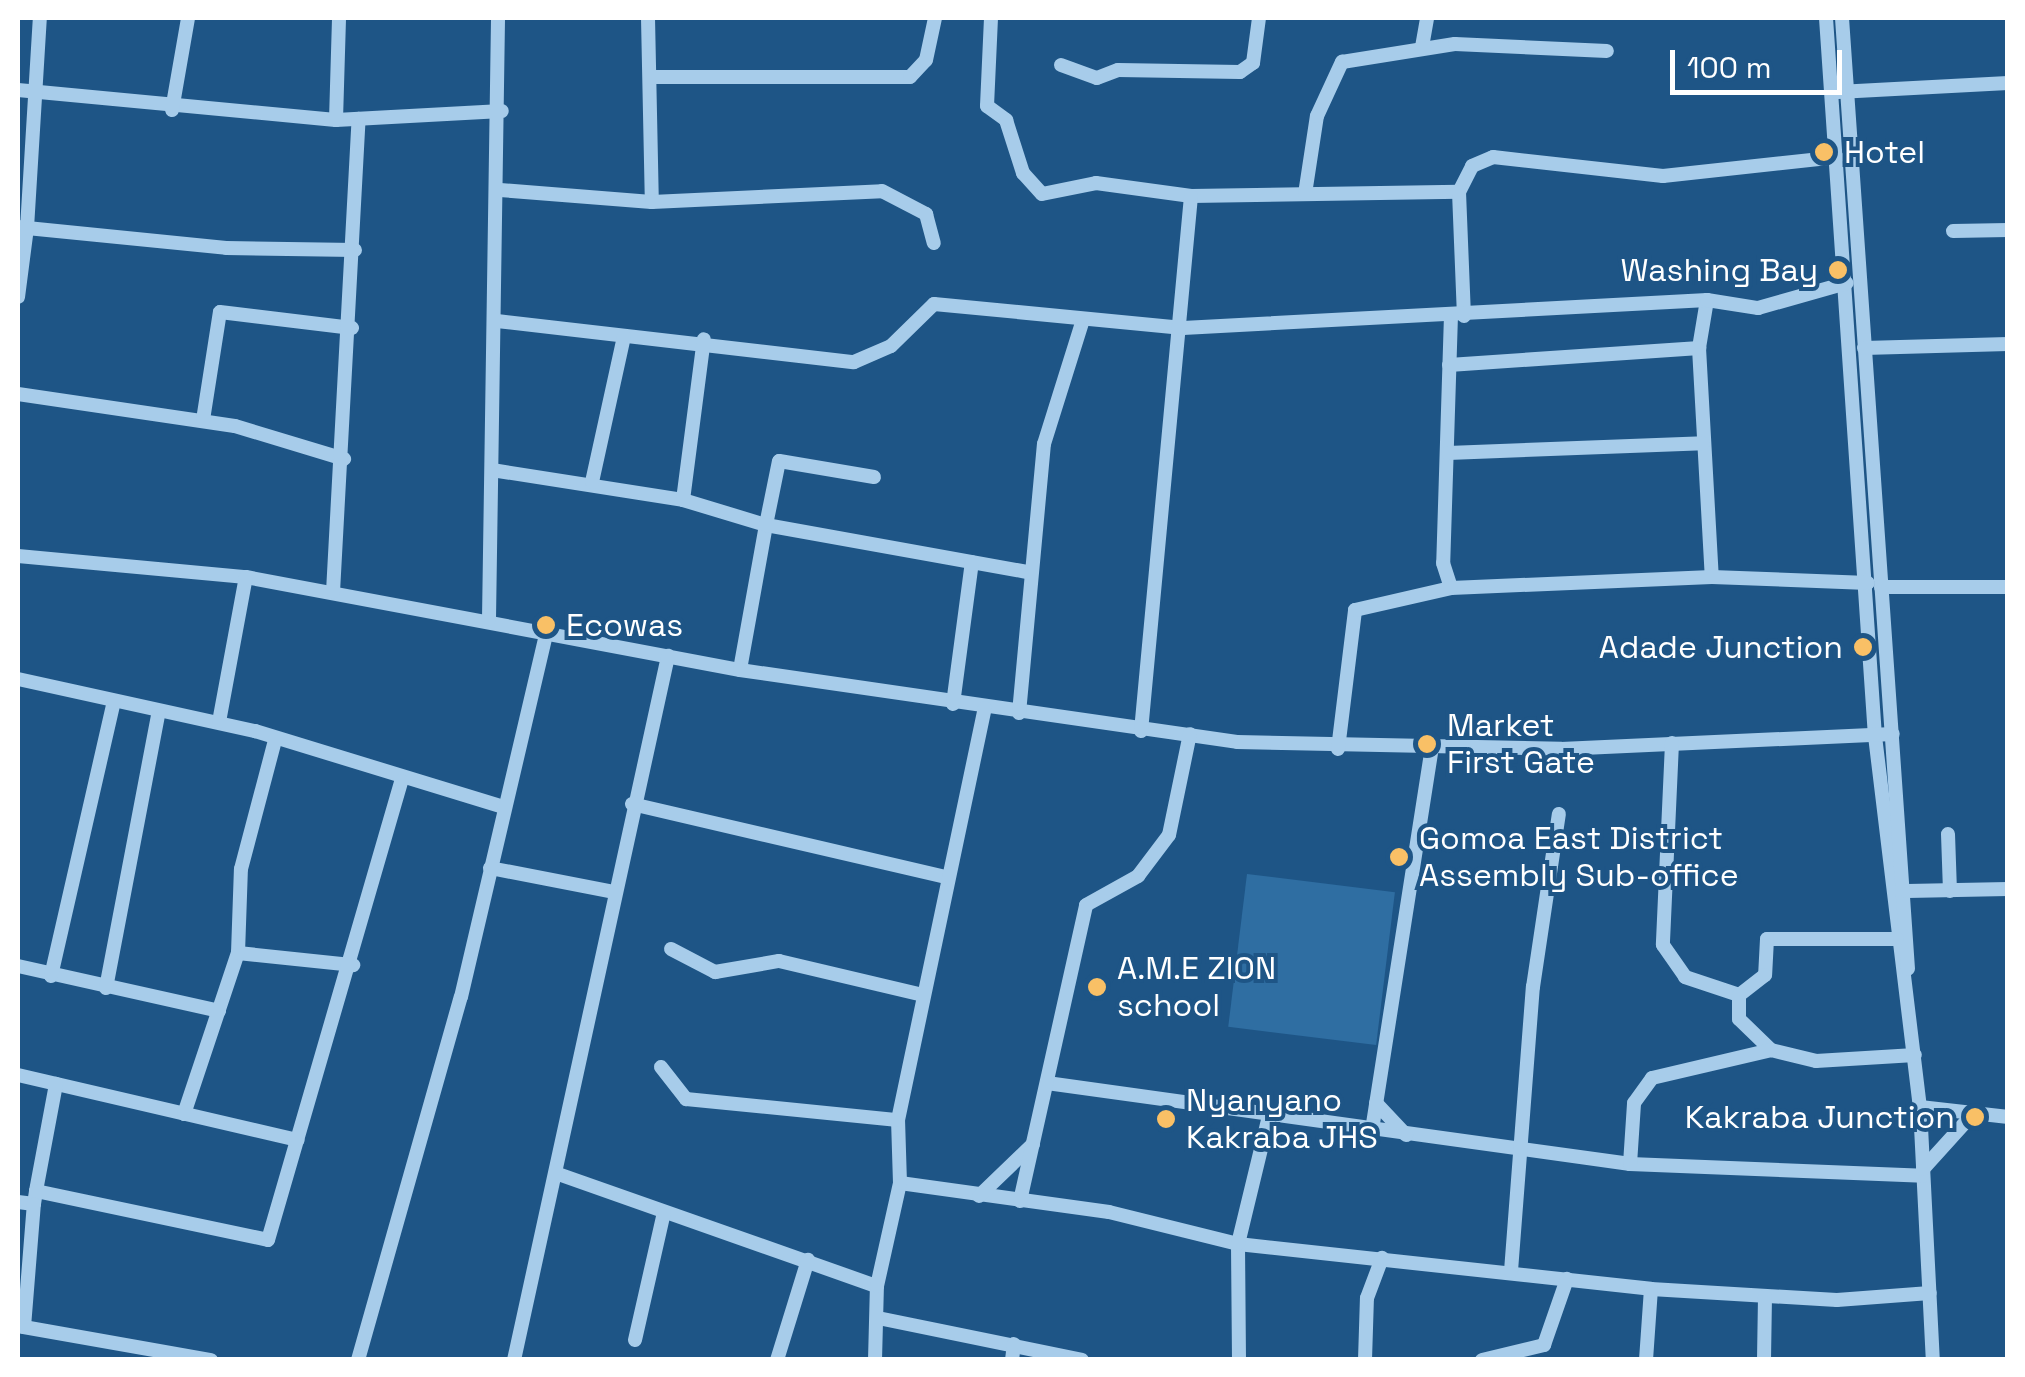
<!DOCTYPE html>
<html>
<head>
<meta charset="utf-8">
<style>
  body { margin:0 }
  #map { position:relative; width:2025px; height:1377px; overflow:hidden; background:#1e5586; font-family:"Space Grotesk",sans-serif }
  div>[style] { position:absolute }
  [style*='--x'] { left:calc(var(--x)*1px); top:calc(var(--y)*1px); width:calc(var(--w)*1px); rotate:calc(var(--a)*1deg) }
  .green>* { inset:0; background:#2f6ea2; transform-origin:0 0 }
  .minor>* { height:14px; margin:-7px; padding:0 7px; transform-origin:7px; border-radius:7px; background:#a7ccea }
  .dots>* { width:28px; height:28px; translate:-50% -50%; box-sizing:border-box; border:5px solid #1e5586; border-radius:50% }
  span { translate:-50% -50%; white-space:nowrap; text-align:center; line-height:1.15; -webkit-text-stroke:8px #1e5586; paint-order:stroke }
  .poi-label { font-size:32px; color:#fff }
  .left { translate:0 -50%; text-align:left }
  .right { translate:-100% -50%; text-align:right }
  .frame { position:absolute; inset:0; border:20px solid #fff; pointer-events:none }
  .scale { position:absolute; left:1670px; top:50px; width:172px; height:45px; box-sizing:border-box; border:5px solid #fff; border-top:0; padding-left:12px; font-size:30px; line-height:35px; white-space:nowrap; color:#fff; -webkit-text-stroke:8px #1e5586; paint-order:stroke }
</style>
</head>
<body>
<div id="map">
  <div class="green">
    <i style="left:1247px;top:874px;width:149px;height:154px;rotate:7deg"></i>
  </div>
  <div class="minor">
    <i style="--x:648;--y:18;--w:184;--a:88.8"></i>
    <i style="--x:991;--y:18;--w:88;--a:92.6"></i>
    <i style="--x:987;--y:106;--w:24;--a:36"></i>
    <i style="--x:1006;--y:120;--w:56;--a:72.2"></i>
    <i style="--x:1023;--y:173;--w:28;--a:48"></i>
    <i style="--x:1042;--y:194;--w:55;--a:-11.5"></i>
    <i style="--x:1096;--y:183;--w:96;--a:7.8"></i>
    <i style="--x:1191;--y:196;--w:268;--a:-0.9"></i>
    <i style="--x:1459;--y:192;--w:29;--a:-63"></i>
    <i style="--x:1472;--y:166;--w:23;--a:-23"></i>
    <i style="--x:1493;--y:157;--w:171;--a:6.4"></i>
    <i style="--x:1663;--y:176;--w:175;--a:-6.2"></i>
    <i style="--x:1826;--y:18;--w:720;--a:86.1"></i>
    <i style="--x:1875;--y:736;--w:374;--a:83.1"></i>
    <i style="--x:1920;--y:1107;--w:253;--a:87.1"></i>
    <i style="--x:1842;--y:18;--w:953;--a:86.03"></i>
    <i style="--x:1422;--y:47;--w:29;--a:-80"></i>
    <i style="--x:1061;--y:65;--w:38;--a:20"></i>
    <i style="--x:1097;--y:78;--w:22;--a:-21"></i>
    <i style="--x:1118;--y:70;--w:122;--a:0.9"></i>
    <i style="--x:1240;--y:72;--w:16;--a:-35"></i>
    <i style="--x:1253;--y:63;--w:45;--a:-82.4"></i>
    <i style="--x:650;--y:77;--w:260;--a:0"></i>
    <i style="--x:910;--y:77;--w:23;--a:-47"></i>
    <i style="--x:926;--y:60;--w:43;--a:-77.9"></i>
    <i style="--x:18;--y:90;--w:319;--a:5.4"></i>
    <i style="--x:336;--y:120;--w:166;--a:-3.1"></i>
    <i style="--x:1838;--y:92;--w:170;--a:-3"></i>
    <i style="--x:172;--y:110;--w:93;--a:-80.1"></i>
    <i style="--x:336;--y:120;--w:102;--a:-88.3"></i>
    <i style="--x:500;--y:190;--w:152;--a:4.5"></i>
    <i style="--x:652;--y:202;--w:230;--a:-2.7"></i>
    <i style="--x:882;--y:191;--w:50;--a:27.6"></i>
    <i style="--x:926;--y:214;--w:30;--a:75"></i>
    <i style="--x:1459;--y:192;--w:124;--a:87.7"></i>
    <i style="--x:1305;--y:194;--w:79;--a:-81.3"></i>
    <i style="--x:1317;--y:116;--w:60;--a:-65.2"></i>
    <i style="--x:1342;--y:62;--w:114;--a:-9.1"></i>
    <i style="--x:1455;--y:44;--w:152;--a:2.6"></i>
    <i style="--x:18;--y:227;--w:9;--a:6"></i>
    <i style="--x:27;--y:228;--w:210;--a:-86.5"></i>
    <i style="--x:1953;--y:231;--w:55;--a:-1"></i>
    <i style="--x:18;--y:297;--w:70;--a:-82.6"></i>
    <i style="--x:27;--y:228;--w:200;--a:5.7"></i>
    <i style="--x:226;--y:248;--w:129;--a:0.9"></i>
    <i style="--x:1707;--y:300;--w:49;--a:99.5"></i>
    <i style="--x:1699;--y:348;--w:229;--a:86.8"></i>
    <i style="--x:1451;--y:315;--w:248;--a:91.8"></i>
    <i style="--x:1443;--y:563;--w:26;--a:72"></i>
    <i style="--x:1451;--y:588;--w:261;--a:-2.4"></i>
    <i style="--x:1712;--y:577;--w:156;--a:2.2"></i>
    <i style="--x:497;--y:321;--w:359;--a:6.6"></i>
    <i style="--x:854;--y:362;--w:40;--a:-23.4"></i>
    <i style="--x:891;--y:346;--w:60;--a:-44.3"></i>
    <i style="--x:934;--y:304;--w:250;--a:5.5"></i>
    <i style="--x:1183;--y:328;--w:525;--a:-3.06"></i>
    <i style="--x:1707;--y:300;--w:52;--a:8.9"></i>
    <i style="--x:1758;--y:308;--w:92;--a:-15.7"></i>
    <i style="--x:1864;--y:348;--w:144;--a:-1.6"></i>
    <i style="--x:1449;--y:365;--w:251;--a:-3.9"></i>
    <i style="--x:18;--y:394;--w:219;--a:8.4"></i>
    <i style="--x:235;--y:426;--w:114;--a:16.8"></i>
    <i style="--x:203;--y:420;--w:109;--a:-81.1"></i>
    <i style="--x:220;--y:312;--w:133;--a:6.9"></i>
    <i style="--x:1448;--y:453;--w:255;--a:-2.2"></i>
    <i style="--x:492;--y:470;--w:193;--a:8.9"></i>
    <i style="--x:683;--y:500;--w:87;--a:16.8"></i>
    <i style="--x:766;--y:525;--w:147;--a:100.2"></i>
    <i style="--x:874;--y:477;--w:96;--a:-170.4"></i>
    <i style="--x:779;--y:461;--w:65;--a:101.5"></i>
    <i style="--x:766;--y:525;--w:264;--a:10.2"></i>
    <i style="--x:592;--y:482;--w:149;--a:-77.6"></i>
    <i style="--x:683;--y:500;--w:162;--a:-82.6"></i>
    <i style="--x:18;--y:556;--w:229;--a:5.3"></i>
    <i style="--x:246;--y:577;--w:503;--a:10.66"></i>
    <i style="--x:740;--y:670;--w:502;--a:8.24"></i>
    <i style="--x:1237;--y:742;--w:324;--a:1.2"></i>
    <i style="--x:1561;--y:749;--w:332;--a:-2.6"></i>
    <i style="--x:1881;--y:587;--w:127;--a:0"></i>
    <i style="--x:333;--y:592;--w:474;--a:-86.9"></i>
    <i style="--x:489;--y:619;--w:601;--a:-89.14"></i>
    <i style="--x:18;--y:679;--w:243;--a:12.4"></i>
    <i style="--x:255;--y:731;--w:259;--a:17"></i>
    <i style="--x:953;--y:704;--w:143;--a:-82.4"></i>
    <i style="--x:1019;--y:713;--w:270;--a:-84.7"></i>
    <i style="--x:1044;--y:444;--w:127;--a:-72.6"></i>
    <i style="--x:219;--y:722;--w:147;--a:-79.5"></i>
    <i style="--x:1141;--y:731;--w:537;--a:-84.66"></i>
    <i style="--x:1672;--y:743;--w:202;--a:92.6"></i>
    <i style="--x:1663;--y:945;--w:39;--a:55"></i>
    <i style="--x:1685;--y:977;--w:57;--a:18.4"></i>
    <i style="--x:1338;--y:749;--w:140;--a:-83"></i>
    <i style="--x:1355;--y:610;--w:98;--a:-12.9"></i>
    <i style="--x:632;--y:804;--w:321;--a:13.1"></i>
    <i style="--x:1948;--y:834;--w:57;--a:88"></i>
    <i style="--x:490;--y:868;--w:127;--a:10.9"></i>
    <i style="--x:1907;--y:891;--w:101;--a:-1.1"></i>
    <i style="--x:1897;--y:939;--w:130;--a:180"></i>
    <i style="--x:1767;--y:939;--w:36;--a:93"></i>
    <i style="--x:1765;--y:975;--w:33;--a:142"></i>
    <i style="--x:1739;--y:995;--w:24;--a:90"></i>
    <i style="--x:1739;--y:1019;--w:45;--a:44.1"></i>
    <i style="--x:1771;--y:1050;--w:46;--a:13.7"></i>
    <i style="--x:1816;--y:1061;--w:99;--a:-3.5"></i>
    <i style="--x:671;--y:949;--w:50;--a:27.6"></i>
    <i style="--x:715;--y:972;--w:65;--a:-9.8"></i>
    <i style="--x:779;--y:961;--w:148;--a:13.3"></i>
    <i style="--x:238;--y:953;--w:116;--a:6"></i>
    <i style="--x:18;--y:966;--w:206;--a:12.6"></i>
    <i style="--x:51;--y:976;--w:281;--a:-77.1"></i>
    <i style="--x:106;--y:988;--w:282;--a:-79.2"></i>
    <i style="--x:661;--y:1067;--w:41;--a:52"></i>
    <i style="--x:686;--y:1099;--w:213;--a:5.7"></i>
    <i style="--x:18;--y:1075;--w:287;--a:13.1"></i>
    <i style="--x:1047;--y:1083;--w:589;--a:7.91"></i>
    <i style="--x:1630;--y:1164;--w:293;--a:2.3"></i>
    <i style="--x:1376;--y:1103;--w:44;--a:46.8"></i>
    <i style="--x:1920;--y:1107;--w:89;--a:6.5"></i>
    <i style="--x:184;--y:1114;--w:170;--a:-71.5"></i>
    <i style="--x:238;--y:953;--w:84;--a:-88"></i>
    <i style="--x:241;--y:869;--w:133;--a:-75.2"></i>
    <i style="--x:1372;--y:1130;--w:386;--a:-81.1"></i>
    <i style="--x:1630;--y:1164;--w:61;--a:-86.2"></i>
    <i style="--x:1634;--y:1103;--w:31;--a:-54"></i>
    <i style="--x:1652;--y:1078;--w:122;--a:-13.2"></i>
    <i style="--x:1923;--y:1169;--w:73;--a:-47.8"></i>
    <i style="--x:561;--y:1175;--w:335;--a:19.4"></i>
    <i style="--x:900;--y:1183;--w:211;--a:7.9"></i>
    <i style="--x:1109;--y:1212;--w:133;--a:13.9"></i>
    <i style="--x:1238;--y:1244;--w:415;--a:6.2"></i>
    <i style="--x:1651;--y:1289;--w:186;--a:3.4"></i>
    <i style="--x:1837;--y:1300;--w:93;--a:-4.3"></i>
    <i style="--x:36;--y:1191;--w:109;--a:-79.4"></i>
    <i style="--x:979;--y:1196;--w:75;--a:-43.9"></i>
    <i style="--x:1020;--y:1201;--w:303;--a:-77.4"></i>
    <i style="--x:1086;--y:905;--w:60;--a:-29.1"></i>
    <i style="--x:1138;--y:876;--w:51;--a:-52.9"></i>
    <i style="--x:1169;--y:835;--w:103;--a:-78.3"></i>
    <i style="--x:18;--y:1202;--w:16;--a:7"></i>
    <i style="--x:34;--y:1204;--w:13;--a:-81"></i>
    <i style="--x:36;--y:1191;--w:237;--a:11.9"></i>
    <i style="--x:268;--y:1240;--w:478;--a:-73.8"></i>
    <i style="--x:1511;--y:1271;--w:285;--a:-85.6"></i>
    <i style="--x:1533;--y:987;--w:175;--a:-81.5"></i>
    <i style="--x:883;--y:1319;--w:203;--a:11.6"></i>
    <i style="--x:18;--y:1326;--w:196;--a:10"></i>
    <i style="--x:24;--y:1327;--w:123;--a:-85.4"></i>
    <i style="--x:635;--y:1340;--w:131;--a:-77.2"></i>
    <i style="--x:358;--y:1360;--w:377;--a:-74.2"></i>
    <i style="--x:461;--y:997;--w:378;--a:-76.8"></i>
    <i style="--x:514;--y:1360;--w:721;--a:-77.66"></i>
    <i style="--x:777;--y:1360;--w:105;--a:-72.8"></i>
    <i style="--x:875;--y:1360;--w:74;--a:-88.5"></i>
    <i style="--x:877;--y:1286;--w:106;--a:-77.4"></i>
    <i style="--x:900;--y:1183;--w:63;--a:-91.8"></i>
    <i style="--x:898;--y:1120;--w:421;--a:-78.1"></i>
    <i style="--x:1012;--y:1360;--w:16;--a:-83"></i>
    <i style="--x:1239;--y:1360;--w:116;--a:-90.5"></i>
    <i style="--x:1238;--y:1244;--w:128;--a:-76.4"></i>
    <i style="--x:1365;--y:1360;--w:62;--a:-88.2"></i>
    <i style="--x:1367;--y:1298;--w:43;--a:-69.4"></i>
    <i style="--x:1482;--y:1360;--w:64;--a:-13.6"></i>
    <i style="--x:1544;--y:1345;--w:70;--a:-70.8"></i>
    <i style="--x:1646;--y:1360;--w:71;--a:-86"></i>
    <i style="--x:1764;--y:1360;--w:63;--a:-89.1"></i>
  </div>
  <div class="dots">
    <i style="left:1824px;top:152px;background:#f9c066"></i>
    <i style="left:1838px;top:270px;background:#f9c066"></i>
    <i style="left:546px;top:625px;background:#f9c066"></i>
    <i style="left:1863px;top:647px;background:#f9c066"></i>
    <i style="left:1427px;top:744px;background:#f9c066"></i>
    <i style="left:1399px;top:857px;background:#f9c066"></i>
    <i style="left:1097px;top:987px;background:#f9c066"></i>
    <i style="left:1975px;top:1117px;background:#f9c066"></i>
    <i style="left:1166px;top:1119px;background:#f9c066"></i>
  </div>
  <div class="poi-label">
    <span class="left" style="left:1844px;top:152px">Hotel</span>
    <span class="right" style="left:1818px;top:270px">Washing Bay</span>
    <span class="left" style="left:566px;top:625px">Ecowas</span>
    <span class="right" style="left:1843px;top:647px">Adade Junction</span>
    <span class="left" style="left:1447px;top:744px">Market<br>First Gate</span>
    <span class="left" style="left:1419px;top:857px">Gomoa East District<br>Assembly Sub-office</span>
    <span class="left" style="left:1117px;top:987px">A.M.E ZION<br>school</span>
    <span class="left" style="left:1186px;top:1119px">Nyanyano<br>Kakraba JHS</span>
    <span class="right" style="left:1955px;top:1117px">Kakraba Junction</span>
  </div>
  <div class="frame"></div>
  <div class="scale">100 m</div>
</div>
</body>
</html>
